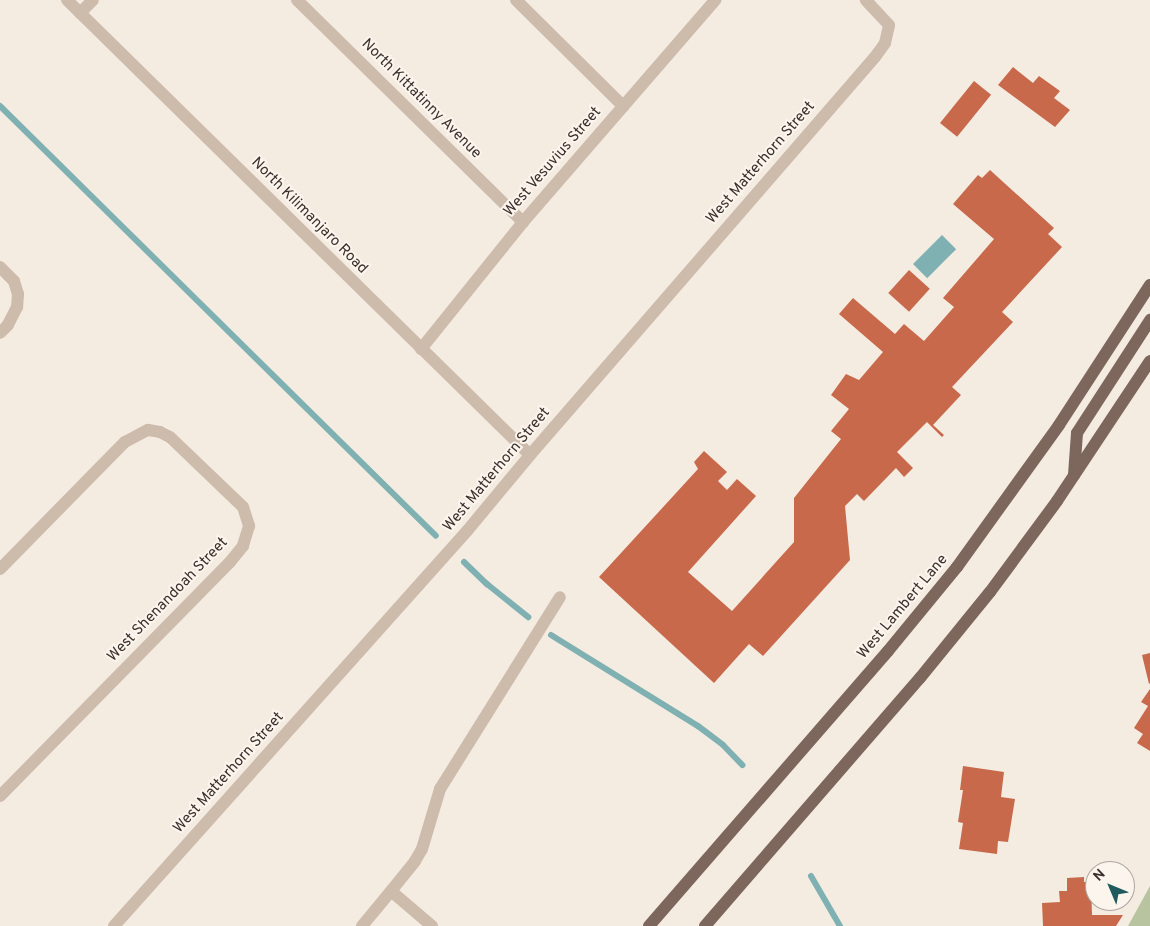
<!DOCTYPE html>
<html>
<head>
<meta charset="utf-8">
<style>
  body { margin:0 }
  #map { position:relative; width:1150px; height:926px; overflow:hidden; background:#f4ebe1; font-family:Overpass,sans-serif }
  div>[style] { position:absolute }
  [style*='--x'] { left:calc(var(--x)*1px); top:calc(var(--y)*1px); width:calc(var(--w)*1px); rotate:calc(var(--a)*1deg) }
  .green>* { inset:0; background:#b8c4a0 }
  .water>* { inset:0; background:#7fb0b2; transform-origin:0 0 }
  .stream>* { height:6px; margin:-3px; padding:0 3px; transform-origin:3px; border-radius:3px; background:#7fb0b2 }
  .building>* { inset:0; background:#c8694b; transform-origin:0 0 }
  .minor>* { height:12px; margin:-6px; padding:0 6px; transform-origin:6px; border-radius:6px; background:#cdbbac }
  .major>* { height:12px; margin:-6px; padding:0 6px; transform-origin:6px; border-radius:6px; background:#7d675c }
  span { translate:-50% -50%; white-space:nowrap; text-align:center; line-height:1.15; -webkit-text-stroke:4px #fbf5ee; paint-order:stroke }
  .street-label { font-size:15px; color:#3b302b }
  .north { position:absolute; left:1085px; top:861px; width:50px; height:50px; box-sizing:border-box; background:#fbf5ee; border:1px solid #aea6a0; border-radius:50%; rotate:315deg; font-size:14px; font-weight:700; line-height:20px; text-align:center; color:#3b302b }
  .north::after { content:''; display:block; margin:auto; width:18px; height:22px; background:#1f5a5e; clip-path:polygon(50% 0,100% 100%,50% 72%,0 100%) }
</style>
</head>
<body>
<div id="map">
  <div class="green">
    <i style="clip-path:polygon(1150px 886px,1150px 926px,1128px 926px)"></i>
  </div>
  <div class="water">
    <i style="left:942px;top:235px;width:20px;height:41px;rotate:45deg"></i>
  </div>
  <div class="stream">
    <i style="--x:0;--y:106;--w:612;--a:44.6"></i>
    <i style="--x:464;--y:562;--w:32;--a:44"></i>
    <i style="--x:487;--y:584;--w:53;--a:38.8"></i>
    <i style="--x:551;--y:635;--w:173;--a:31.8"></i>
    <i style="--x:698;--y:726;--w:31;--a:37"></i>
    <i style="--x:723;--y:745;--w:28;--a:46"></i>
    <i style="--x:811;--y:876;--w:58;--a:59.9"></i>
  </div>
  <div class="building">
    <i style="clip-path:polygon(1013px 67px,1033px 83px,1039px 76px,1060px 91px,1054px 98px,1070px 110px,1055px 127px,998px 85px)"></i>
    <i style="left:974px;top:81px;width:22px;height:54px;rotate:39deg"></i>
    <i style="clip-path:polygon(990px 170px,1054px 228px,1048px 234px,1062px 247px,1002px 312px,1013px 322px,952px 387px,961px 395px,933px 425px,944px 435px,942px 437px,927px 422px,897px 452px,913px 468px,904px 477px,896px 468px,864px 501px,857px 494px,845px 506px,850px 560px,763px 656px,749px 644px,714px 683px,599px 577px,698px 469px,694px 462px,704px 451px,727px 472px,718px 481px,727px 490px,737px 479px,756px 496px,688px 572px,732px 611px,794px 542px,794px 498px,841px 439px,831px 431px,849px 409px,831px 395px,846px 374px,859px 380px,883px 352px,839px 314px,853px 298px,895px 334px,904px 324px,924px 341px,954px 307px,943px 298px,994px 239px,953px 204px,978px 175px,982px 178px)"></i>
    <i style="left:909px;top:270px;width:28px;height:31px;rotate:42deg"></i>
    <i style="clip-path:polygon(1150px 653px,1150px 683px,1149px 684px,1142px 655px)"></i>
    <i style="clip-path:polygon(1150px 689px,1150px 751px,1137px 743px,1143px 734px,1134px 728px,1148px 706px,1141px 702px)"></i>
    <i style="clip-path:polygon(963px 766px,1004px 772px,1001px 797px,1015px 799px,1008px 842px,998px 841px,997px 854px,959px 849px,963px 823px,958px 822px,963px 790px,960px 790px)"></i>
    <i style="clip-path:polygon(1084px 877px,1084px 882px,1091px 882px,1092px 915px,1123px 915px,1116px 926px,1043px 926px,1042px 903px,1060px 902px,1059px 891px,1067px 891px,1067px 878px)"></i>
  </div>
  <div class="minor">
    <i style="--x:67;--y:0;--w:649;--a:44.5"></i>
    <i style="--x:297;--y:0;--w:317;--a:44.5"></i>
    <i style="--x:516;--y:0;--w:151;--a:44.7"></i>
    <i style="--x:80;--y:13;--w:18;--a:-45"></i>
    <i style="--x:0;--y:267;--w:20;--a:45"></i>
    <i style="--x:14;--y:281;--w:14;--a:73"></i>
    <i style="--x:18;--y:294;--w:13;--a:94"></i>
    <i style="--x:17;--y:307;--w:20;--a:117"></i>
    <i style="--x:8;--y:325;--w:11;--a:135"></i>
    <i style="--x:421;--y:349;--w:163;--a:-51.2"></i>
    <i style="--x:523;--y:222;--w:294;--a:-49.1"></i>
    <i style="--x:0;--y:569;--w:178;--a:-45.5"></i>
    <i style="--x:125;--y:442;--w:26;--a:-28"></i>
    <i style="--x:148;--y:430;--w:12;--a:9"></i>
    <i style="--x:160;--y:432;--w:11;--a:27"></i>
    <i style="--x:170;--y:437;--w:101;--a:43.8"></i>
    <i style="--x:243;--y:507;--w:20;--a:72"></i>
    <i style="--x:249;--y:526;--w:21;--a:107"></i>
    <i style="--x:243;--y:546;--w:21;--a:129"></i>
    <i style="--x:230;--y:562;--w:328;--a:134.5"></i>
    <i style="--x:391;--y:891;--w:38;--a:-51"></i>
    <i style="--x:415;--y:861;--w:14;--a:-60"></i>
    <i style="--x:422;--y:849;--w:63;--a:-73.3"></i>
    <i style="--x:440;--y:789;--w:226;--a:-58"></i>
    <i style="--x:114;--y:926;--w:530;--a:-48.21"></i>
    <i style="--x:467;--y:531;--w:99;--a:-50.3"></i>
    <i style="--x:530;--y:455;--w:527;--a:-49.08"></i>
    <i style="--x:875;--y:57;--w:17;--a:-54"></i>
    <i style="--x:885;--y:43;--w:18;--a:-77"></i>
    <i style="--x:889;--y:25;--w:34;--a:-133"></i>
    <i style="--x:362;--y:926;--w:45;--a:-50.4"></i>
    <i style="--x:391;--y:891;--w:54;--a:40.5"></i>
  </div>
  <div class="major">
    <i style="--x:1074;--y:475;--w:42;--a:-85.9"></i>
    <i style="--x:1077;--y:433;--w:135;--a:-57.1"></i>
    <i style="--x:649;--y:926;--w:364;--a:-49"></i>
    <i style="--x:888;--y:651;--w:109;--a:-50.6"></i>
    <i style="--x:957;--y:567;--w:175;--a:-54.3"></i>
    <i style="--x:1059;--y:425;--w:167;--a:-57"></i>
    <i style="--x:705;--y:926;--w:328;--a:-49.1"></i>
    <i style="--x:920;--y:678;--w:111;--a:-50.9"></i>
    <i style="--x:990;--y:592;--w:113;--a:-53.6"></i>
    <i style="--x:1057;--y:501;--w:168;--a:-56.4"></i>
  </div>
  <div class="street-label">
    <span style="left:421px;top:99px;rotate:45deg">North Kittatinny Avenue</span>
    <span style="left:553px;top:162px;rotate:-49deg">West Vesuvius Street</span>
    <span style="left:761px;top:163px;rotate:-49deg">West Matterhorn Street</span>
    <span style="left:309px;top:216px;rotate:45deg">North Kilimanjaro Road</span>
    <span style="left:497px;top:470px;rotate:-50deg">West Matterhorn Street</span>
    <span style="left:168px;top:600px;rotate:-46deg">West Shenandoah Street</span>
    <span style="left:903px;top:607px;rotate:-50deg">West Lambert Lane</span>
    <span style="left:229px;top:773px;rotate:-48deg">West Matterhorn Street</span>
  </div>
  <div class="north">N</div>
</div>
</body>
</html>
